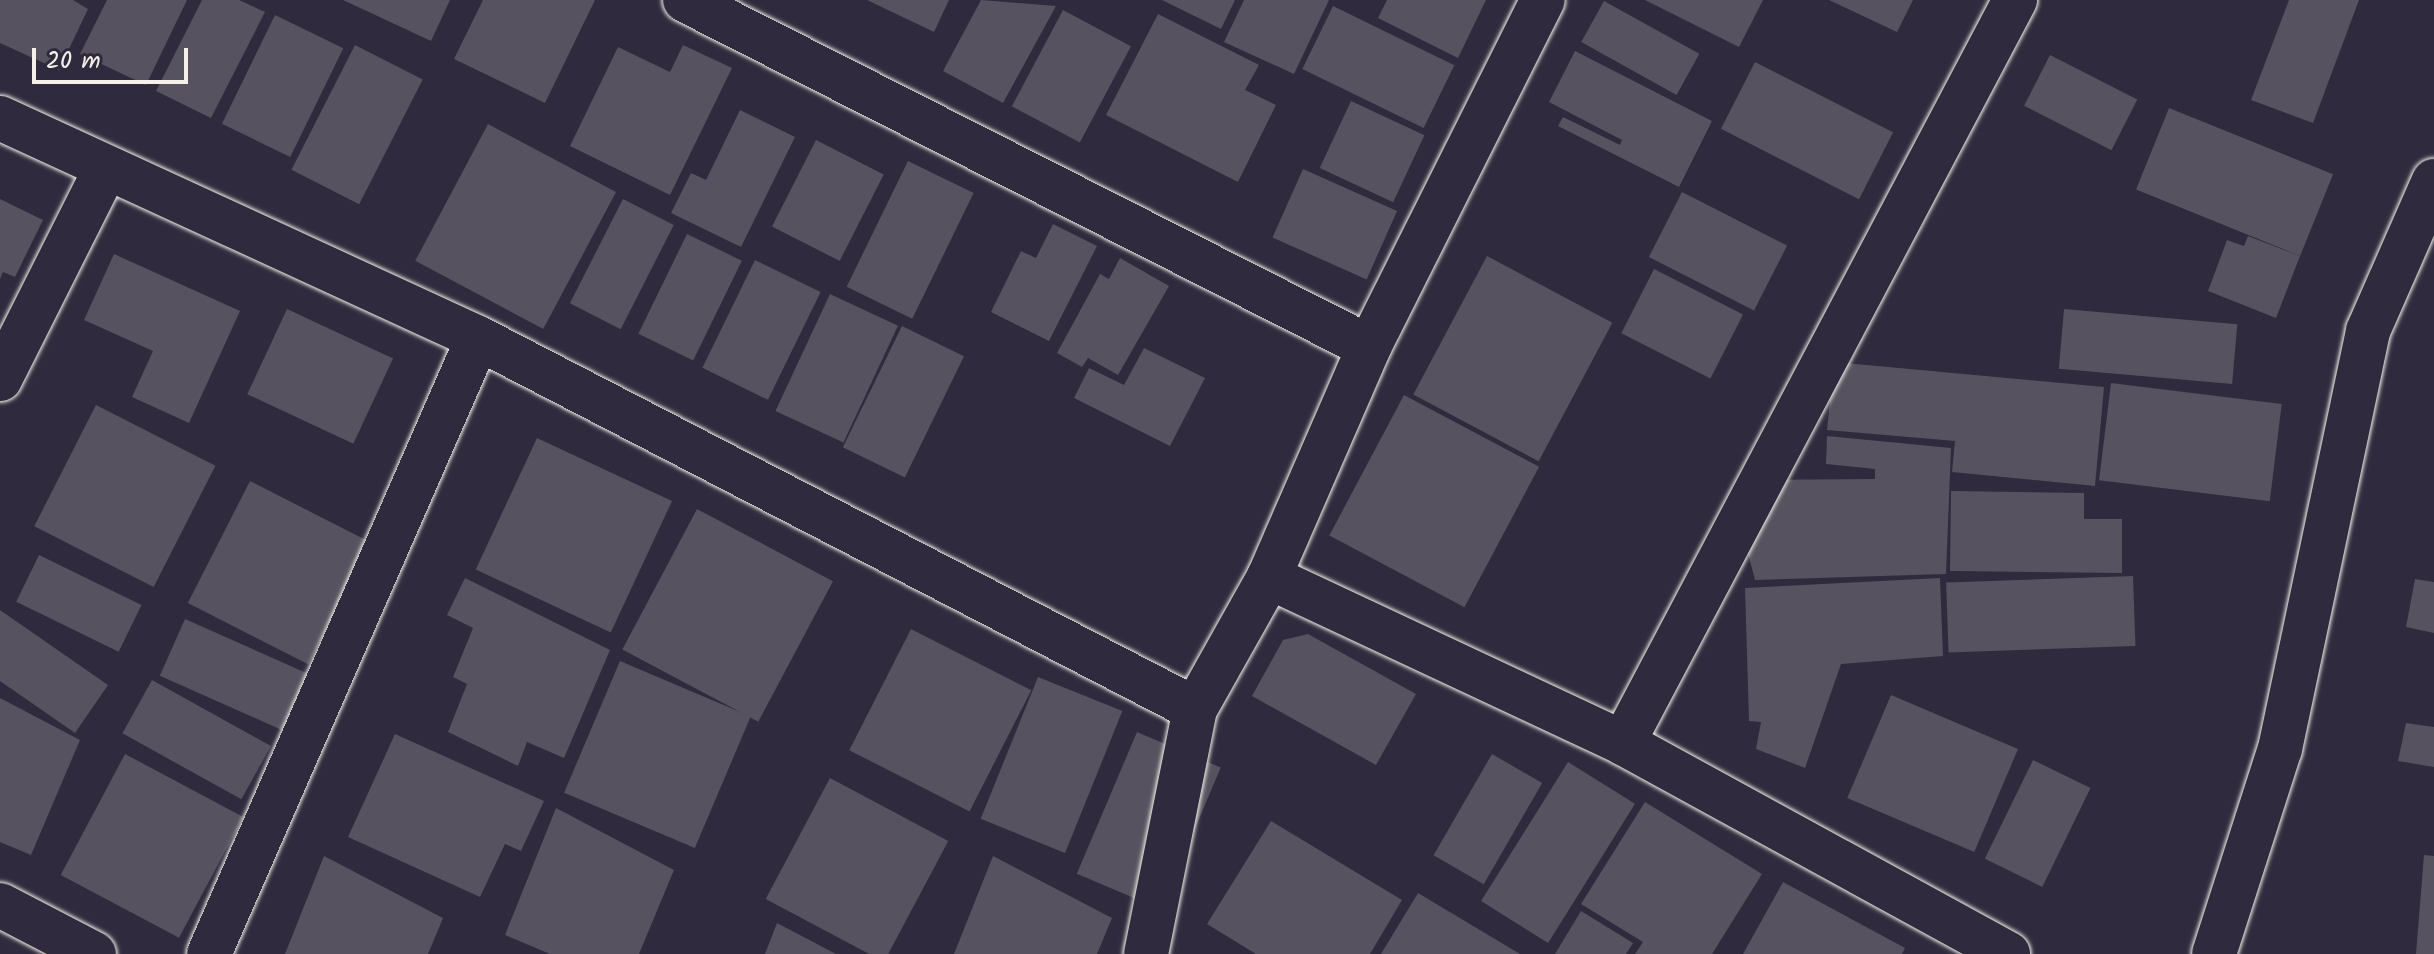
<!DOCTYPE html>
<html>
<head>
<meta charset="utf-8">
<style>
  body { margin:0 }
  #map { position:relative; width:2434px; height:954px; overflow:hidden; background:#2f2a3d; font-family:Kalam,sans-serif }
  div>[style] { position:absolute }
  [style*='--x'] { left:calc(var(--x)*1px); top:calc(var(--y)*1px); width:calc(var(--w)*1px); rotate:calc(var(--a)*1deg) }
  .building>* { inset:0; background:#56525f; transform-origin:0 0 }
  .roads { filter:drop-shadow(0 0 2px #f4f1e8) drop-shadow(0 0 2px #f4f1e8) }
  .minor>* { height:44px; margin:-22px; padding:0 22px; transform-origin:22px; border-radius:22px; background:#2f2a3d }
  span { translate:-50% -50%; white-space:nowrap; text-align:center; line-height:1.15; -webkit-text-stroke:7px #2f2a3d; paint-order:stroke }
  .scale { position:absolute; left:32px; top:48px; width:156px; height:36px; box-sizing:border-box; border:4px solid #f4f1e8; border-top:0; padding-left:10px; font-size:24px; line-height:28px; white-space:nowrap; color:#f4f1e8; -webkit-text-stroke:6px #2f2a3d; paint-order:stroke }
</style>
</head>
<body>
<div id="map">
  <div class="building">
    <i style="clip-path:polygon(0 0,73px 0,88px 9px,59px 70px,0 43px)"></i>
    <i style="clip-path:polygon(107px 0,187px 0,146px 85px,80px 54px)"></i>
    <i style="clip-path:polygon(202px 0,239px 0,265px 12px,211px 118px,156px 91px)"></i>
    <i style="clip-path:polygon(343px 0,450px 0,431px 41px)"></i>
    <i style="clip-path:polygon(483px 0,595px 0,545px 103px,454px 59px)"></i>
    <i style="clip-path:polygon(867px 0,949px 0,934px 32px)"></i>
    <i style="clip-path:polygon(981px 0,1056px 6px,1003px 103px,943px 71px)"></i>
    <i style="clip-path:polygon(1162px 0,1235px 0,1221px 29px)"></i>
    <i style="clip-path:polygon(1244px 0,1329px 0,1294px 74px,1224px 42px)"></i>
    <i style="clip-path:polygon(1387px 0,1486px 0,1458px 58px,1378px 18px)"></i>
    <i style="clip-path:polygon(1645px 0,1763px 0,1739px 47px)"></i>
    <i style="clip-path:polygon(1829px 0,1913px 0,1897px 32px)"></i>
    <i style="clip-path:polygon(2289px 0,2359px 0,2313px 123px,2251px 100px)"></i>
    <i style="left:1604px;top:1px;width:109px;height:47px;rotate:29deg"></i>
    <i style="left:1333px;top:6px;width:135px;height:70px;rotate:26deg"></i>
    <i style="left:1063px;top:10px;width:77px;height:109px;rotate:28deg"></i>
    <i style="clip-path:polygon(1158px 14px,1259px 65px,1245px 90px,1276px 105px,1238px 182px,1106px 115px)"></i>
    <i style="left:275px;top:15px;width:76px;height:121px;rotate:26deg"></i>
    <i style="left:355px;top:45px;width:76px;height:140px;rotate:27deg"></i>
    <i style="clip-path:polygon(683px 45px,732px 68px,670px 195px,570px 146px,618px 47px,670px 72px)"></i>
    <i style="clip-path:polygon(1575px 51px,1712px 121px,1679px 187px,1558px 126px,1563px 117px,1620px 145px,1622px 140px,1549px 102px)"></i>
    <i style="left:2050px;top:55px;width:98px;height:57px;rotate:27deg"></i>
    <i style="left:1755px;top:62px;width:155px;height:75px;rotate:27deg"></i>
    <i style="left:1351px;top:101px;width:81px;height:74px;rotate:25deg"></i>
    <i style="left:2169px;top:108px;width:177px;height:88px;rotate:22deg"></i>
    <i style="clip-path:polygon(740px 110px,795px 137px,741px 247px,671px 213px,691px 173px,706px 180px)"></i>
    <i style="left:488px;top:124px;width:145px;height:155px;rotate:28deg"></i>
    <i style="left:816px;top:140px;width:76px;height:97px;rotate:27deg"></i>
    <i style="left:908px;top:161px;width:73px;height:140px;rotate:26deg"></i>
    <i style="left:1303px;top:169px;width:103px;height:75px;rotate:24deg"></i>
    <i style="left:1682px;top:192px;width:118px;height:73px;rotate:27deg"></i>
    <i style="clip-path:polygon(0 199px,43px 220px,15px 277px,3px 272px,0 279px)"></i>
    <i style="left:623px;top:199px;width:57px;height:117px;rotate:27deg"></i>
    <i style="clip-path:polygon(1053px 224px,1097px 246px,1049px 341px,991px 312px,1021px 251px,1036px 258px)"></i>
    <i style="left:687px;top:234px;width:61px;height:111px;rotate:26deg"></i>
    <i style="clip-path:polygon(2248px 236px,2300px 256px,2276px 318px,2208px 291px,2227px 240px,2244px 246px)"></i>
    <i style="clip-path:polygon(114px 254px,240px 311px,189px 423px,132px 397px,153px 351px,84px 320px)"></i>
    <i style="left:1487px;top:256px;width:142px;height:157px;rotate:28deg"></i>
    <i style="clip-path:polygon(1120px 258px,1169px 286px,1118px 375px,1088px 358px,1082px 367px,1057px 353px,1100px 274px,1109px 279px)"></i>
    <i style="left:755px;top:260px;width:73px;height:120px;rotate:26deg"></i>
    <i style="left:1654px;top:269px;width:100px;height:72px;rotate:27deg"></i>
    <i style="left:830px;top:294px;width:75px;height:129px;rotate:25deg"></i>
    <i style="left:287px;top:309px;width:117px;height:94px;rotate:25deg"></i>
    <i style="left:2064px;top:309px;width:174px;height:60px;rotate:5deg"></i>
    <i style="left:902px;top:326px;width:69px;height:135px;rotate:26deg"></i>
    <i style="clip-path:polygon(1144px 348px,1205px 378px,1170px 446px,1074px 398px,1089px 368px,1124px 385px)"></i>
    <i style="clip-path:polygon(1834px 362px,2104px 387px,2095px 486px,1952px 472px,1955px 441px,1827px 430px)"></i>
    <i style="left:2111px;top:383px;width:172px;height:98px;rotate:7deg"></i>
    <i style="left:1404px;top:395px;width:153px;height:159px;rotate:28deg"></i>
    <i style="left:96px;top:405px;width:134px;height:136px;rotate:27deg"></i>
    <i style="clip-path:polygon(1827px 436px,1951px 448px,1946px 574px,1755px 580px,1748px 553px,1764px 480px,1875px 479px,1875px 469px,1826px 464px)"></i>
    <i style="left:537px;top:438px;width:149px;height:145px;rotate:25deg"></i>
    <i style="left:250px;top:481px;width:135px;height:137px;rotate:27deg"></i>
    <i style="clip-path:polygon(1951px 491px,2084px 493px,2084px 519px,2122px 519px,2122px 573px,1950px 571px)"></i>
    <i style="left:697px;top:509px;width:154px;height:159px;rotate:28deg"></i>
    <i style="left:39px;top:555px;width:114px;height:52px;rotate:26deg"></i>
    <i style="left:2133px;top:576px;width:70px;height:187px;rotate:88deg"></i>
    <i style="clip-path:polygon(465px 578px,610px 650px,564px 758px,527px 742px,518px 766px,448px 732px,467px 684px,453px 677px,473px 628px,447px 615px)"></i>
    <i style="clip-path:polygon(1940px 578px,1943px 656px,1841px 664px,1805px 768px,1756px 749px,1761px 722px,1749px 721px,1745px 588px)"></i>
    <i style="clip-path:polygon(2415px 579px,2434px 582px,2434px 633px,2406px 627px)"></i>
    <i style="clip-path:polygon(0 610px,108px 685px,75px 733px,0 681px)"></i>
    <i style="left:185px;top:619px;width:136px;height:62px;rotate:24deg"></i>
    <i style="left:911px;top:629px;width:135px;height:136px;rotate:27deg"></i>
    <i style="clip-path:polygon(1308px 634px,1416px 694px,1376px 765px,1252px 696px,1283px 640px)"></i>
    <i style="left:620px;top:661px;width:142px;height:143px;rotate:23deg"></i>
    <i style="left:1038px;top:677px;width:91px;height:153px;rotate:22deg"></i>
    <i style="left:152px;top:680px;width:136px;height:61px;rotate:29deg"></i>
    <i style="left:1891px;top:695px;width:138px;height:112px;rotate:23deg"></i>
    <i style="clip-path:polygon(0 698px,80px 740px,31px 855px,0 842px)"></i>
    <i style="clip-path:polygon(2406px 723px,2434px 727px,2434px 767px,2398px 761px)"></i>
    <i style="left:1137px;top:732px;width:91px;height:154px;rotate:23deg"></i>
    <i style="clip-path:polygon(395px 734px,544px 801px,521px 851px,505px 844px,480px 897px,348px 837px)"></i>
    <i style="left:125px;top:754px;width:134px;height:137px;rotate:28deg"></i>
    <i style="left:1492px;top:754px;width:58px;height:117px;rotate:30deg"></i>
    <i style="left:2033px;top:760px;width:64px;height:110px;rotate:26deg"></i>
    <i style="left:1568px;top:762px;width:79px;height:164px;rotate:32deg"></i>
    <i style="left:830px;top:778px;width:134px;height:137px;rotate:28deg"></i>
    <i style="clip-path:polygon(1645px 802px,1762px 874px,1712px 954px,1635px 954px,1643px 942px,1581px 904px)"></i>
    <i style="clip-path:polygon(556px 808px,674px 870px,639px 954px,550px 954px,505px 935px)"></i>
    <i style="clip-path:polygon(1271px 821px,1402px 900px,1370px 954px,1256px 954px,1207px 924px)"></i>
    <i style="clip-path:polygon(2424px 855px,2434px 856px,2434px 954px,2416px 954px)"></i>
    <i style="clip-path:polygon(324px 856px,443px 918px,428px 954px,285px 954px)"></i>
    <i style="clip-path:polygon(993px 856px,1112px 918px,1097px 954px,954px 954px)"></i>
    <i style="clip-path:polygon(1783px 882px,1905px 948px,1902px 954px,1743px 954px)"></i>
    <i style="clip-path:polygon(1418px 893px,1520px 954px,1381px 954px)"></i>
    <i style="clip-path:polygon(1581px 911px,1633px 943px,1626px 954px,1555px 954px)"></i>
    <i style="clip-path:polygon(777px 923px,836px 954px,765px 954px)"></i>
  </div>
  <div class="roads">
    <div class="minor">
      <i style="--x:685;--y:0;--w:767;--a:26.9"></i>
      <i style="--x:0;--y:118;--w:526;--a:24.71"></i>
      <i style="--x:478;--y:338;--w:807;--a:27.36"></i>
      <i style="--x:0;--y:379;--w:234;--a:-63.3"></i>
      <i style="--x:1269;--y:577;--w:391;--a:25.1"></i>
      <i style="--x:1623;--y:743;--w:439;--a:28.7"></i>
      <i style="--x:1623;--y:743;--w:840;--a:-62.18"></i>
      <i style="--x:0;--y:905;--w:106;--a:27.5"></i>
      <i style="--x:209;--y:954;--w:672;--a:-66.41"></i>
      <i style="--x:1146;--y:954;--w:250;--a:-78.7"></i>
      <i style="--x:1195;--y:709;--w:151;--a:-60.7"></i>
      <i style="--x:1269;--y:577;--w:251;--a:-66.5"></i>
      <i style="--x:1369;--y:347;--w:388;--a:-63.4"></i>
      <i style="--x:2214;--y:954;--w:215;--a:-72.2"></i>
      <i style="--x:2280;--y:749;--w:427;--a:-78.1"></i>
      <i style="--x:2368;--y:331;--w:164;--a:-66.3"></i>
    </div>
  </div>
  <div class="scale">20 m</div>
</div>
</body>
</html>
